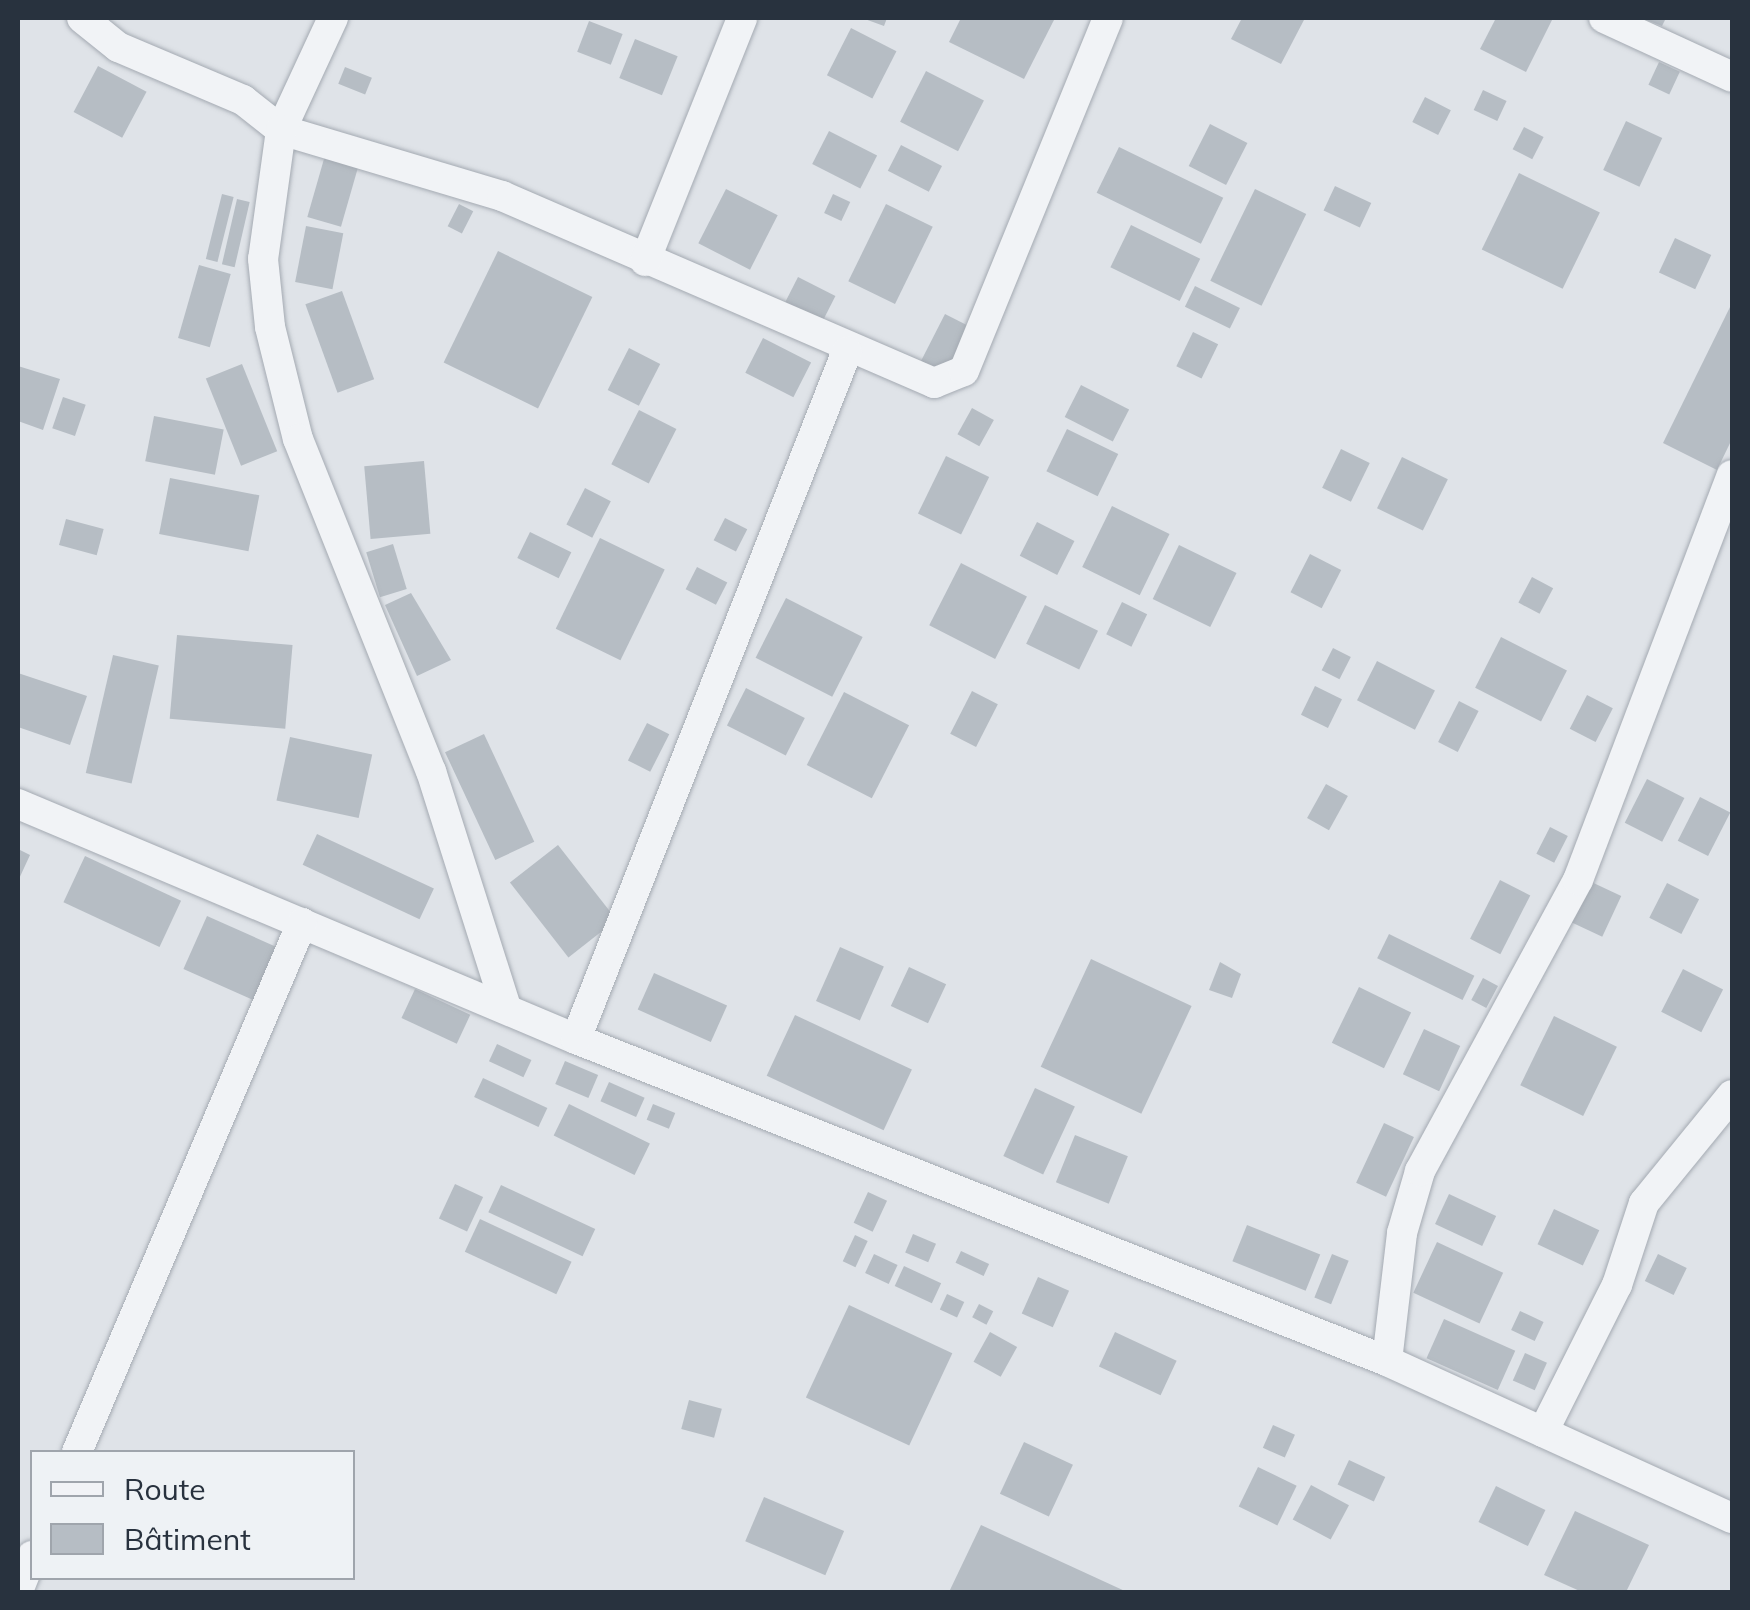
<!DOCTYPE html>
<html>
<head>
<meta charset="utf-8">
<style>
  body { margin:0 }
  #map { position:relative; width:1750px; height:1610px; overflow:hidden; background:#dfe3e8; font-family:Mulish,sans-serif }
  div>[style] { position:absolute }
  [style*='--x'] { left:calc(var(--x)*1px); top:calc(var(--y)*1px); width:calc(var(--w)*1px); rotate:calc(var(--a)*1deg) }
  .building>* { inset:0; background:#b6bdc4; transform-origin:0 0 }
  .roads { filter:drop-shadow(0 0 2px #a4aab2) drop-shadow(0 0 2px #a4aab2) }
  .street>* { height:30px; margin:-15px; padding:0 15px; transform-origin:15px; border-radius:15px; background:#f1f3f6 }
  span { translate:-50% -50%; white-space:nowrap; text-align:center; line-height:1.15; -webkit-text-stroke:9px #eef2f5; paint-order:stroke }
  .frame { position:absolute; inset:0; border:20px solid #28323e; pointer-events:none }
  .legend { position:absolute; left:30px; top:1450px; width:325px; height:130px; box-sizing:border-box; background:#eef2f5; border:2px solid #9fa5ac; margin:0; padding:12px 18px; list-style:none; font-size:30px; color:#28323e }
  .legend li { display:flex; align-items:center; gap:20px; height:50px }
  .legend b { width:50px; border:2px solid #9fa5ac }
</style>
</head>
<body>
<div id="map">
  <div class="building">
    <i style="clip-path:polygon(862px 18px,887px 18px,884px 26px)"></i>
    <i style="clip-path:polygon(961px 18px,1055px 18px,1024px 79px,949px 42px)"></i>
    <i style="clip-path:polygon(1242px 18px,1305px 18px,1281px 64px,1231px 39px)"></i>
    <i style="clip-path:polygon(1496px 18px,1553px 18px,1526px 72px,1480px 49px)"></i>
    <i style="clip-path:polygon(1641px 18px,1666px 18px,1662px 26px)"></i>
    <i style="left:589px;top:21px;width:36px;height:33px;rotate:21deg"></i>
    <i style="left:851px;top:28px;width:51px;height:53px;rotate:27deg"></i>
    <i style="left:635px;top:39px;width:46px;height:42px;rotate:22deg"></i>
    <i style="left:1659px;top:62px;width:23px;height:25px;rotate:25deg"></i>
    <i style="left:98px;top:66px;width:55px;height:52px;rotate:28deg"></i>
    <i style="left:345px;top:67px;width:29px;height:18px;rotate:22deg"></i>
    <i style="left:926px;top:71px;width:65px;height:57px;rotate:27deg"></i>
    <i style="left:1483px;top:90px;width:26px;height:22px;rotate:25deg"></i>
    <i style="left:1425px;top:97px;width:29px;height:28px;rotate:27deg"></i>
    <i style="left:1626px;top:121px;width:40px;height:54px;rotate:25deg"></i>
    <i style="left:1210px;top:124px;width:42px;height:47px;rotate:27deg"></i>
    <i style="left:1524px;top:127px;width:22px;height:25px;rotate:27deg"></i>
    <i style="left:829px;top:131px;width:54px;height:37px;rotate:27deg"></i>
    <i style="left:328px;top:145px;width:35px;height:75px;rotate:16deg"></i>
    <i style="left:901px;top:145px;width:46px;height:29px;rotate:27deg"></i>
    <i style="left:1119px;top:147px;width:116px;height:51px;rotate:26deg"></i>
    <i style="left:1519px;top:173px;width:90px;height:85px;rotate:26deg"></i>
    <i style="left:1335px;top:186px;width:40px;height:27px;rotate:25deg"></i>
    <i style="left:726px;top:189px;width:58px;height:61px;rotate:27deg"></i>
    <i style="left:1255px;top:189px;width:57px;height:102px;rotate:26deg"></i>
    <i style="left:222px;top:194px;width:12px;height:67px;rotate:14deg"></i>
    <i style="left:833px;top:194px;width:19px;height:21px;rotate:25deg"></i>
    <i style="left:237px;top:199px;width:13px;height:67px;rotate:13deg"></i>
    <i style="left:459px;top:204px;width:16px;height:25px;rotate:27deg"></i>
    <i style="left:886px;top:204px;width:52px;height:86px;rotate:26deg"></i>
    <i style="left:1131px;top:225px;width:77px;height:47px;rotate:26deg"></i>
    <i style="left:306px;top:226px;width:38px;height:57px;rotate:11deg"></i>
    <i style="left:1675px;top:238px;width:40px;height:38px;rotate:25deg"></i>
    <i style="left:498px;top:251px;width:105px;height:124px;rotate:26deg"></i>
    <i style="left:199px;top:265px;width:33px;height:76px;rotate:16deg"></i>
    <i style="left:798px;top:277px;width:42px;height:35px;rotate:27deg"></i>
    <i style="left:1195px;top:286px;width:50px;height:23px;rotate:26deg"></i>
    <i style="left:342px;top:291px;width:94px;height:39px;rotate:70deg"></i>
    <i style="clip-path:polygon(1732px 303px,1732px 439px,1717px 470px,1663px 443px)"></i>
    <i style="left:945px;top:314px;width:37px;height:54px;rotate:27deg"></i>
    <i style="left:1193px;top:332px;width:28px;height:38px;rotate:26deg"></i>
    <i style="left:763px;top:338px;width:54px;height:39px;rotate:27deg"></i>
    <i style="left:629px;top:348px;width:35px;height:47px;rotate:27deg"></i>
    <i style="left:242px;top:364px;width:94px;height:39px;rotate:68deg"></i>
    <i style="clip-path:polygon(18px 366px,60px 379px,43px 430px,18px 421px)"></i>
    <i style="left:1081px;top:385px;width:54px;height:36px;rotate:27deg"></i>
    <i style="left:63px;top:397px;width:24px;height:33px;rotate:19deg"></i>
    <i style="left:972px;top:408px;width:25px;height:30px;rotate:29deg"></i>
    <i style="left:639px;top:410px;width:42px;height:61px;rotate:27deg"></i>
    <i style="left:154px;top:416px;width:71px;height:46px;rotate:11deg"></i>
    <i style="left:1067px;top:429px;width:57px;height:47px;rotate:26deg"></i>
    <i style="left:1341px;top:449px;width:32px;height:43px;rotate:26deg"></i>
    <i style="left:946px;top:456px;width:48px;height:64px;rotate:26deg"></i>
    <i style="left:1402px;top:457px;width:51px;height:57px;rotate:26deg"></i>
    <i style="left:424px;top:461px;width:73px;height:60px;rotate:85deg"></i>
    <i style="left:170px;top:478px;width:91px;height:57px;rotate:11deg"></i>
    <i style="left:585px;top:488px;width:29px;height:41px;rotate:27deg"></i>
    <i style="left:1112px;top:506px;width:64px;height:68px;rotate:26deg"></i>
    <i style="left:725px;top:518px;width:25px;height:25px;rotate:27deg"></i>
    <i style="left:66px;top:519px;width:39px;height:27px;rotate:15deg"></i>
    <i style="left:1037px;top:522px;width:42px;height:38px;rotate:27deg"></i>
    <i style="left:530px;top:532px;width:46px;height:29px;rotate:26deg"></i>
    <i style="left:600px;top:538px;width:72px;height:101px;rotate:26deg"></i>
    <i style="left:393px;top:544px;width:47px;height:28px;rotate:73deg"></i>
    <i style="left:1179px;top:545px;width:64px;height:60px;rotate:26deg"></i>
    <i style="left:1310px;top:554px;width:35px;height:43px;rotate:27deg"></i>
    <i style="left:961px;top:563px;width:74px;height:70px;rotate:27deg"></i>
    <i style="left:697px;top:567px;width:34px;height:25px;rotate:27deg"></i>
    <i style="left:1532px;top:577px;width:24px;height:29px;rotate:28deg"></i>
    <i style="clip-path:polygon(411px 593px,451px 660px,417px 676px,385px 605px)"></i>
    <i style="left:786px;top:598px;width:86px;height:67px;rotate:27deg"></i>
    <i style="left:1122px;top:602px;width:28px;height:36px;rotate:26deg"></i>
    <i style="left:1045px;top:605px;width:59px;height:43px;rotate:26deg"></i>
    <i style="left:177px;top:635px;width:116px;height:84px;rotate:5deg"></i>
    <i style="left:1501px;top:637px;width:74px;height:57px;rotate:27deg"></i>
    <i style="left:1333px;top:648px;width:20px;height:25px;rotate:27deg"></i>
    <i style="left:113px;top:655px;width:47px;height:121px;rotate:13deg"></i>
    <i style="left:1377px;top:661px;width:65px;height:44px;rotate:27deg"></i>
    <i style="clip-path:polygon(18px 673px,87px 696px,70px 745px,18px 727px)"></i>
    <i style="left:1315px;top:686px;width:30px;height:32px;rotate:26deg"></i>
    <i style="left:746px;top:688px;width:66px;height:42px;rotate:27deg"></i>
    <i style="left:972px;top:691px;width:29px;height:48px;rotate:27deg"></i>
    <i style="left:844px;top:692px;width:73px;height:82px;rotate:27deg"></i>
    <i style="left:1587px;top:695px;width:29px;height:38px;rotate:27deg"></i>
    <i style="left:1459px;top:701px;width:22px;height:46px;rotate:27deg"></i>
    <i style="left:647px;top:723px;width:25px;height:42px;rotate:27deg"></i>
    <i style="left:484px;top:734px;width:119px;height:43px;rotate:65deg"></i>
    <i style="left:290px;top:737px;width:84px;height:65px;rotate:12deg"></i>
    <i style="left:1647px;top:779px;width:42px;height:49px;rotate:27deg"></i>
    <i style="left:1326px;top:784px;width:25px;height:39px;rotate:29deg"></i>
    <i style="left:1700px;top:797px;width:34px;height:49px;rotate:27deg"></i>
    <i style="left:1550px;top:827px;width:20px;height:30px;rotate:27deg"></i>
    <i style="left:317px;top:834px;width:129px;height:34px;rotate:25deg"></i>
    <i style="left:558px;top:845px;width:95px;height:61px;rotate:52deg"></i>
    <i style="clip-path:polygon(18px 849px,30px 855px,18px 881px)"></i>
    <i style="left:85px;top:856px;width:106px;height:51px;rotate:25deg"></i>
    <i style="left:1585px;top:879px;width:40px;height:45px;rotate:25deg"></i>
    <i style="left:1500px;top:880px;width:34px;height:66px;rotate:27deg"></i>
    <i style="left:1667px;top:883px;width:36px;height:39px;rotate:27deg"></i>
    <i style="left:207px;top:916px;width:87px;height:58px;rotate:24deg"></i>
    <i style="left:1389px;top:934px;width:95px;height:27px;rotate:26deg"></i>
    <i style="left:840px;top:947px;width:48px;height:59px;rotate:24deg"></i>
    <i style="left:1091px;top:959px;width:111px;height:119px;rotate:25deg"></i>
    <i style="clip-path:polygon(1220px 962px,1241px 974px,1232px 998px,1209px 990px)"></i>
    <i style="left:909px;top:967px;width:41px;height:43px;rotate:25deg"></i>
    <i style="left:1683px;top:969px;width:45px;height:48px;rotate:27deg"></i>
    <i style="left:654px;top:973px;width:80px;height:40px;rotate:24deg"></i>
    <i style="left:1483px;top:978px;width:17px;height:25px;rotate:28deg"></i>
    <i style="left:1359px;top:987px;width:58px;height:62px;rotate:26deg"></i>
    <i style="left:415px;top:989px;width:61px;height:32px;rotate:25deg"></i>
    <i style="left:795px;top:1015px;width:129px;height:67px;rotate:25deg"></i>
    <i style="left:1554px;top:1016px;width:70px;height:77px;rotate:26deg"></i>
    <i style="left:1424px;top:1029px;width:40px;height:50px;rotate:25deg"></i>
    <i style="left:497px;top:1044px;width:38px;height:19px;rotate:25deg"></i>
    <i style="left:565px;top:1061px;width:36px;height:25px;rotate:23deg"></i>
    <i style="left:483px;top:1078px;width:71px;height:21px;rotate:25deg"></i>
    <i style="left:609px;top:1082px;width:39px;height:21px;rotate:24deg"></i>
    <i style="left:1035px;top:1088px;width:44px;height:75px;rotate:25deg"></i>
    <i style="left:569px;top:1104px;width:90px;height:35px;rotate:26deg"></i>
    <i style="left:653px;top:1104px;width:24px;height:17px;rotate:22deg"></i>
    <i style="left:1384px;top:1123px;width:33px;height:66px;rotate:25deg"></i>
    <i style="left:1075px;top:1135px;width:57px;height:51px;rotate:22deg"></i>
    <i style="left:455px;top:1184px;width:31px;height:38px;rotate:25deg"></i>
    <i style="left:501px;top:1185px;width:104px;height:30px;rotate:25deg"></i>
    <i style="left:868px;top:1192px;width:21px;height:34px;rotate:25deg"></i>
    <i style="left:1449px;top:1194px;width:52px;height:33px;rotate:25deg"></i>
    <i style="left:1554px;top:1209px;width:50px;height:39px;rotate:25deg"></i>
    <i style="left:480px;top:1219px;width:101px;height:36px;rotate:25deg"></i>
    <i style="left:1247px;top:1225px;width:79px;height:39px;rotate:22deg"></i>
    <i style="left:913px;top:1234px;width:25px;height:20px;rotate:23deg"></i>
    <i style="left:855px;top:1235px;width:14px;height:29px;rotate:25deg"></i>
    <i style="left:1437px;top:1242px;width:73px;height:56px;rotate:25deg"></i>
    <i style="left:961px;top:1251px;width:31px;height:13px;rotate:25deg"></i>
    <i style="left:874px;top:1254px;width:26px;height:21px;rotate:25deg"></i>
    <i style="left:1332px;top:1254px;width:18px;height:47px;rotate:22deg"></i>
    <i style="left:1658px;top:1254px;width:32px;height:30px;rotate:26deg"></i>
    <i style="left:904px;top:1266px;width:41px;height:22px;rotate:25deg"></i>
    <i style="left:1038px;top:1277px;width:34px;height:40px;rotate:24deg"></i>
    <i style="left:947px;top:1294px;width:19px;height:17px;rotate:25deg"></i>
    <i style="left:979px;top:1304px;width:16px;height:15px;rotate:27deg"></i>
    <i style="left:849px;top:1305px;width:114px;height:102px;rotate:25deg"></i>
    <i style="left:1520px;top:1311px;width:26px;height:21px;rotate:25deg"></i>
    <i style="left:1444px;top:1319px;width:78px;height:43px;rotate:24deg"></i>
    <i style="left:990px;top:1332px;width:31px;height:34px;rotate:29deg"></i>
    <i style="left:1115px;top:1332px;width:68px;height:38px;rotate:25deg"></i>
    <i style="left:1525px;top:1353px;width:24px;height:30px;rotate:24deg"></i>
    <i style="left:689px;top:1400px;width:34px;height:30px;rotate:15deg"></i>
    <i style="left:1273px;top:1425px;width:24px;height:25px;rotate:24deg"></i>
    <i style="left:1024px;top:1442px;width:54px;height:57px;rotate:25deg"></i>
    <i style="left:1349px;top:1460px;width:40px;height:27px;rotate:25deg"></i>
    <i style="left:1258px;top:1467px;width:43px;height:44px;rotate:26deg"></i>
    <i style="left:1311px;top:1485px;width:43px;height:39px;rotate:28deg"></i>
    <i style="left:1496px;top:1486px;width:55px;height:40px;rotate:26deg"></i>
    <i style="left:764px;top:1497px;width:87px;height:48px;rotate:23deg"></i>
    <i style="clip-path:polygon(1575px 1511px,1649px 1545px,1626px 1592px,1582px 1592px,1544px 1575px)"></i>
    <i style="clip-path:polygon(981px 1525px,1127px 1592px,949px 1592px)"></i>
  </div>
  <div class="roads">
    <div class="street">
      <i style="--x:82;--y:18;--w:46;--a:38.9"></i>
      <i style="--x:118;--y:47;--w:136;--a:23"></i>
      <i style="--x:243;--y:100;--w:48;--a:38.3"></i>
      <i style="--x:281;--y:130;--w:231;--a:16.6"></i>
      <i style="--x:502;--y:196;--w:471;--a:23.4"></i>
      <i style="--x:934;--y:383;--w:32;--a:-22"></i>
      <i style="--x:964;--y:371;--w:381;--a:-67.8"></i>
      <i style="--x:333;--y:18;--w:123;--a:114.9"></i>
      <i style="--x:281;--y:130;--w:130;--a:97.9"></i>
      <i style="--x:263;--y:259;--w:68;--a:84.1"></i>
      <i style="--x:270;--y:327;--w:115;--a:76"></i>
      <i style="--x:298;--y:439;--w:358;--a:68.2"></i>
      <i style="--x:431;--y:771;--w:248;--a:72.4"></i>
      <i style="--x:1604;--y:18;--w:141;--a:24.7"></i>
      <i style="--x:645;--y:261;--w:262;--a:-68.2"></i>
      <i style="--x:18;--y:804;--w:605;--a:22.84"></i>
      <i style="--x:576;--y:1039;--w:873;--a:21.66"></i>
      <i style="--x:1387;--y:1361;--w:379;--a:24.5"></i>
      <i style="--x:576;--y:1039;--w:739;--a:-68.5"></i>
      <i style="--x:1387;--y:1361;--w:129;--a:-83.3"></i>
      <i style="--x:1402;--y:1233;--w:65;--a:-73.8"></i>
      <i style="--x:1420;--y:1171;--w:331;--a:-61.5"></i>
      <i style="--x:1578;--y:880;--w:433;--a:-69.2"></i>
      <i style="--x:1543;--y:1432;--w:165;--a:-63.3"></i>
      <i style="--x:1617;--y:1285;--w:86;--a:-71.8"></i>
      <i style="--x:1644;--y:1203;--w:139;--a:-50.8"></i>
      <i style="--x:77;--y:1452;--w:575;--a:-66.96"></i>
      <i style="--x:18;--y:1591;--w:38;--a:-68"></i>
    </div>
  </div>
  <div class="frame"></div>
  <ul class="legend">
  <li><b style="height:12px;background:#f1f3f6"></b>Route</li>
  <li><b style="height:28px;background:#b6bdc4"></b>Bâtiment</li>
  </ul>
</div>
</body>
</html>
